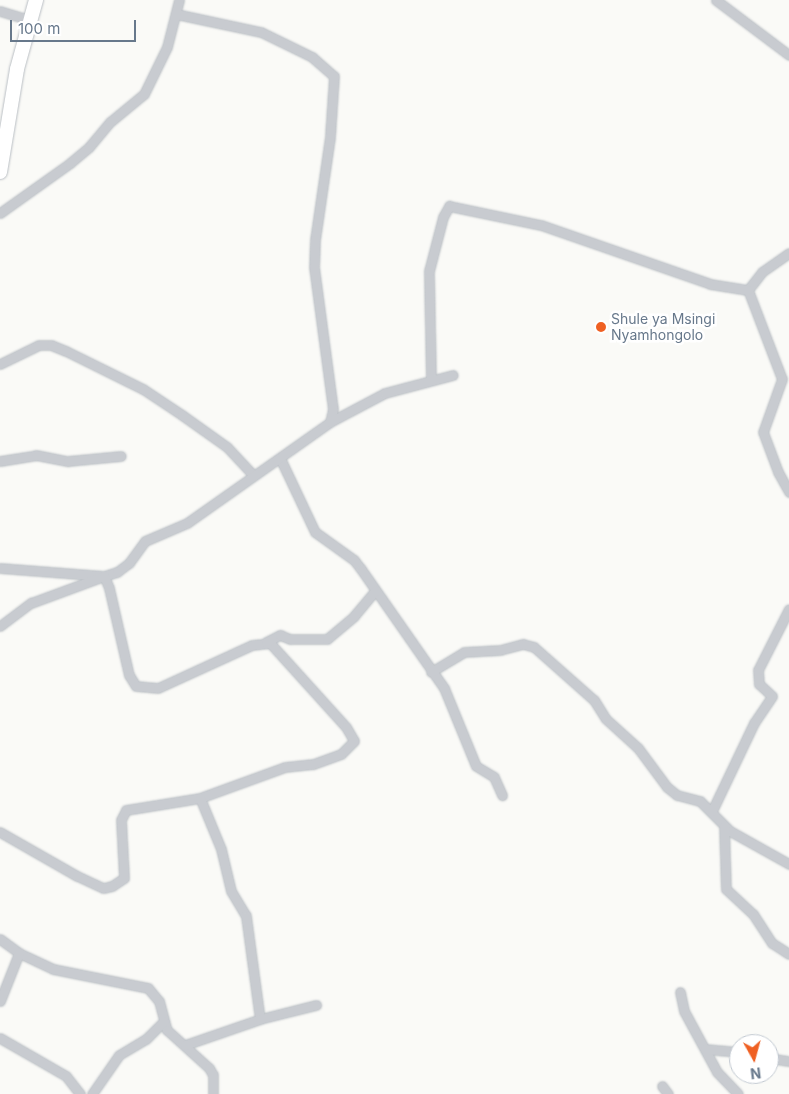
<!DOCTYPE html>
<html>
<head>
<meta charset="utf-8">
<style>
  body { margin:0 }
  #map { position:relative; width:789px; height:1094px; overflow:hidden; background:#fafaf7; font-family:Inter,sans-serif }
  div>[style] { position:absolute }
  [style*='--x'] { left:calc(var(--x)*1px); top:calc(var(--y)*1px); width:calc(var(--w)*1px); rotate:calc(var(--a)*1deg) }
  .roads { filter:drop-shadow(0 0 1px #babfc4) drop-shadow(0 0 1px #babfc4) }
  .street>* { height:9px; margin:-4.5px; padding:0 4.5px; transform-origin:4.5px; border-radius:4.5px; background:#c8cbd0 }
  .secondary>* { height:14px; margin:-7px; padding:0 7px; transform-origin:7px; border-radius:7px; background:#fff }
  .dots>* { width:14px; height:14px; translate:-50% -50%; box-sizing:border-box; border:2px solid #fff; border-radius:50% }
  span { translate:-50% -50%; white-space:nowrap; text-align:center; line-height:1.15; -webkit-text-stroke:5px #fff; paint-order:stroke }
  .poi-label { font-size:14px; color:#67788b }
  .left { translate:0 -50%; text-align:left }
  .north { position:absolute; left:729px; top:1034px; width:50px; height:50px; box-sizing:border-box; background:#fff; border:1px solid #c2c9d1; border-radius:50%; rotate:173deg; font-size:14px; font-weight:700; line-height:20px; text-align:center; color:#67788b }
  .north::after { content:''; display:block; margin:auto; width:18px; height:22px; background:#ef6022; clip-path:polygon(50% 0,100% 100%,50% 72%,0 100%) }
  .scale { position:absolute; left:10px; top:20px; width:126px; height:22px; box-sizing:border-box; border:2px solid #67788b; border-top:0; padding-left:6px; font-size:15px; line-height:18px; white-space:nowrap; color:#67788b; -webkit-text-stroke:4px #fff; paint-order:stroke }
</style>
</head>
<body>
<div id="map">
  <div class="roads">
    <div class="street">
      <i style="--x:716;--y:0;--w:91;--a:37"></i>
      <i style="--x:0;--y:11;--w:30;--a:17"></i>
      <i style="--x:176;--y:14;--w:87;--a:12"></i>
      <i style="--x:261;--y:32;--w:57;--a:26.1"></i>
      <i style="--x:312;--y:57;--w:29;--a:41"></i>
      <i style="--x:334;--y:76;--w:61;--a:93.8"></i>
      <i style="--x:330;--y:137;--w:104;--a:98.3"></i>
      <i style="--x:315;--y:240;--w:27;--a:92"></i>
      <i style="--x:314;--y:267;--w:143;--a:82.4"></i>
      <i style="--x:333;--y:409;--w:13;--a:103"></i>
      <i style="--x:0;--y:213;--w:86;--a:-35.5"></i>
      <i style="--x:70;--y:163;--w:25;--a:-40"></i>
      <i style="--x:89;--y:147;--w:33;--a:-50"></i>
      <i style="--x:110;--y:122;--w:44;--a:-39.5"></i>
      <i style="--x:144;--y:94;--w:52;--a:-63.9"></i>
      <i style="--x:167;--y:47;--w:49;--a:-75.7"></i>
      <i style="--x:789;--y:253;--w:33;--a:145"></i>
      <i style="--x:762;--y:272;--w:23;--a:128"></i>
      <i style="--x:748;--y:290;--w:95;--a:69.1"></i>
      <i style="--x:782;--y:379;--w:56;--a:109.7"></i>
      <i style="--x:763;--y:432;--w:43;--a:69.4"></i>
      <i style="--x:778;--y:472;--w:23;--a:61"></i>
      <i style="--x:0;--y:364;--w:43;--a:-26"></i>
      <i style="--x:39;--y:345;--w:12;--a:0"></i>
      <i style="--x:51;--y:345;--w:16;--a:22"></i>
      <i style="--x:66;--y:351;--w:86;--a:26.3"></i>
      <i style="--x:143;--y:389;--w:47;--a:33.7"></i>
      <i style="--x:182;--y:415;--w:55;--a:35.4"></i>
      <i style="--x:227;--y:447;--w:38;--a:47"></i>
      <i style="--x:431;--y:380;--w:109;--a:-91.1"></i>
      <i style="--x:429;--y:271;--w:56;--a:-75.5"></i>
      <i style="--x:443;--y:217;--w:13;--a:-61"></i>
      <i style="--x:449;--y:206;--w:94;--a:11.7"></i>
      <i style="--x:541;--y:225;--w:179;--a:19.2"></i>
      <i style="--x:710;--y:284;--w:38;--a:9"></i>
      <i style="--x:280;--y:458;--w:82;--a:64.7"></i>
      <i style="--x:315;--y:532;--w:48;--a:35.7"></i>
      <i style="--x:354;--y:560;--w:11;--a:52"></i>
      <i style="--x:361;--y:569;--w:145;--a:55.1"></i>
      <i style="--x:444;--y:688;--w:84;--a:67.7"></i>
      <i style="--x:476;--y:766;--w:21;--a:31"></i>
      <i style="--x:494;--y:777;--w:20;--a:66"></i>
      <i style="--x:0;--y:461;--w:36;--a:-9"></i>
      <i style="--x:36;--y:455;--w:33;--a:11"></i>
      <i style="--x:68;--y:461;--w:53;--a:-5.4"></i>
      <i style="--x:0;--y:568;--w:104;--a:4.4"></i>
      <i style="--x:104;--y:576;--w:14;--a:-17"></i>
      <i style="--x:117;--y:572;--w:15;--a:-37"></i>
      <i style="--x:129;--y:563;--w:27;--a:-54"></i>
      <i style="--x:145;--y:541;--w:46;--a:-23.2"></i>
      <i style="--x:187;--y:523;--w:175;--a:-35.2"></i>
      <i style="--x:330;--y:422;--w:62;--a:-27.8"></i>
      <i style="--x:385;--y:393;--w:70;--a:-14.8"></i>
      <i style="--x:0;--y:626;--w:39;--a:-37"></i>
      <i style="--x:31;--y:603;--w:78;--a:-20.3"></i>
      <i style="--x:104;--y:576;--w:13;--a:67"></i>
      <i style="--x:109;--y:588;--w:89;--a:77.1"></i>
      <i style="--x:129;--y:675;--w:13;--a:58"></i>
      <i style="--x:136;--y:686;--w:22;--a:5"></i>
      <i style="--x:158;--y:688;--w:103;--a:-24.6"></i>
      <i style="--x:252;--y:645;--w:18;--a:-6"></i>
      <i style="--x:270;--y:643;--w:113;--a:47.9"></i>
      <i style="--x:346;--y:727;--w:16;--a:60"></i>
      <i style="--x:354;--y:741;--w:18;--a:135"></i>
      <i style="--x:341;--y:754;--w:30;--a:160"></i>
      <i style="--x:313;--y:764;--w:28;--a:174"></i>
      <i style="--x:285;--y:767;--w:90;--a:160"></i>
      <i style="--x:200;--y:798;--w:75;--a:170.8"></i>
      <i style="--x:126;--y:810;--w:11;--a:117"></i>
      <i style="--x:121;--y:820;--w:58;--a:87"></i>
      <i style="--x:124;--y:878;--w:14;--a:146"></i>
      <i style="--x:112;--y:886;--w:9;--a:167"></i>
      <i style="--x:103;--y:888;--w:29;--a:-155"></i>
      <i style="--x:77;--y:876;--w:89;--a:-150.3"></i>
      <i style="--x:266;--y:642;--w:16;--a:-27"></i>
      <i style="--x:280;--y:635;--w:11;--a:22"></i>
      <i style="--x:290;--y:639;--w:37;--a:0"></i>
      <i style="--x:327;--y:639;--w:35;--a:-40"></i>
      <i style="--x:354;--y:616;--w:33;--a:-50"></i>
      <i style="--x:431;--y:672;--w:39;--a:-31"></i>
      <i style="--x:464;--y:652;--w:36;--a:-3"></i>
      <i style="--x:500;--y:650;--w:24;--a:-15"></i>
      <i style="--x:523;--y:644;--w:11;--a:15"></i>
      <i style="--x:534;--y:647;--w:80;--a:41.5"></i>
      <i style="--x:594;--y:700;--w:22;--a:58"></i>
      <i style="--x:606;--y:719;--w:43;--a:42.2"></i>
      <i style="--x:638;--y:748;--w:49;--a:53.4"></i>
      <i style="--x:667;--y:787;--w:13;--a:39"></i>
      <i style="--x:677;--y:795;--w:24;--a:15"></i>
      <i style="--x:700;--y:801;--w:42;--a:45"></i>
      <i style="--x:730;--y:831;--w:68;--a:29.2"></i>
      <i style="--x:200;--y:798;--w:55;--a:67.6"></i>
      <i style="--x:221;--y:849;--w:43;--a:76.6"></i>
      <i style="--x:231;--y:891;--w:29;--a:59"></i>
      <i style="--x:246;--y:916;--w:104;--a:82.3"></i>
      <i style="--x:712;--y:811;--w:98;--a:-64.5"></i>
      <i style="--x:754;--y:723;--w:32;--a:-56"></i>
      <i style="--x:772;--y:696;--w:18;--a:-137"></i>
      <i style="--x:759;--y:684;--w:14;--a:-94"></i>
      <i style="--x:758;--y:670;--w:68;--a:-63.1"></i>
      <i style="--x:724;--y:826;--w:63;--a:88.2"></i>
      <i style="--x:726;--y:889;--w:37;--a:43"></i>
      <i style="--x:753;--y:914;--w:35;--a:57"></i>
      <i style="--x:772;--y:943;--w:20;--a:33"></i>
      <i style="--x:0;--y:939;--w:24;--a:36"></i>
      <i style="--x:19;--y:953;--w:38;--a:25"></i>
      <i style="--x:53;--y:969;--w:97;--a:11.3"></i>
      <i style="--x:148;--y:988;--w:17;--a:50"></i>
      <i style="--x:159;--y:1001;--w:30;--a:75"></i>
      <i style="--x:167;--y:1030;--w:57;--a:42.1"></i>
      <i style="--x:209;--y:1068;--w:8;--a:60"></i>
      <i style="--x:213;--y:1075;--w:19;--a:90"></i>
      <i style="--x:680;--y:992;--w:19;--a:78"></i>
      <i style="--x:684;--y:1011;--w:69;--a:61.6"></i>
      <i style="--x:717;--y:1072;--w:30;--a:46"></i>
      <i style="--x:0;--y:1001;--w:52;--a:-68.4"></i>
      <i style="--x:0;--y:1038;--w:76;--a:29.9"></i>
      <i style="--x:66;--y:1076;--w:23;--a:52"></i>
      <i style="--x:185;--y:1045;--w:79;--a:-19.1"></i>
      <i style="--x:260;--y:1019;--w:58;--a:-14"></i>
      <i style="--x:705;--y:1049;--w:34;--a:5"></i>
      <i style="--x:769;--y:1058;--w:20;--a:9"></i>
      <i style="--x:662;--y:1086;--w:10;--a:53"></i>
      <i style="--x:92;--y:1094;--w:47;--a:-55.3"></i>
      <i style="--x:119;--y:1055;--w:31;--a:-31"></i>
      <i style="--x:146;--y:1039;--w:25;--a:-45"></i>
    </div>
    <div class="secondary">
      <i style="--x:0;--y:172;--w:104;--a:-80.6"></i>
      <i style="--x:17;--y:69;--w:72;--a:-74.6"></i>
    </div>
  </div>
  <div class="dots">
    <i style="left:601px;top:327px;background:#ef6022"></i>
  </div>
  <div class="poi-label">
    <span class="left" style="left:611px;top:327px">Shule ya Msingi<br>Nyamhongolo</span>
  </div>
  <div class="north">N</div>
  <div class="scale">100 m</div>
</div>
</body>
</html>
